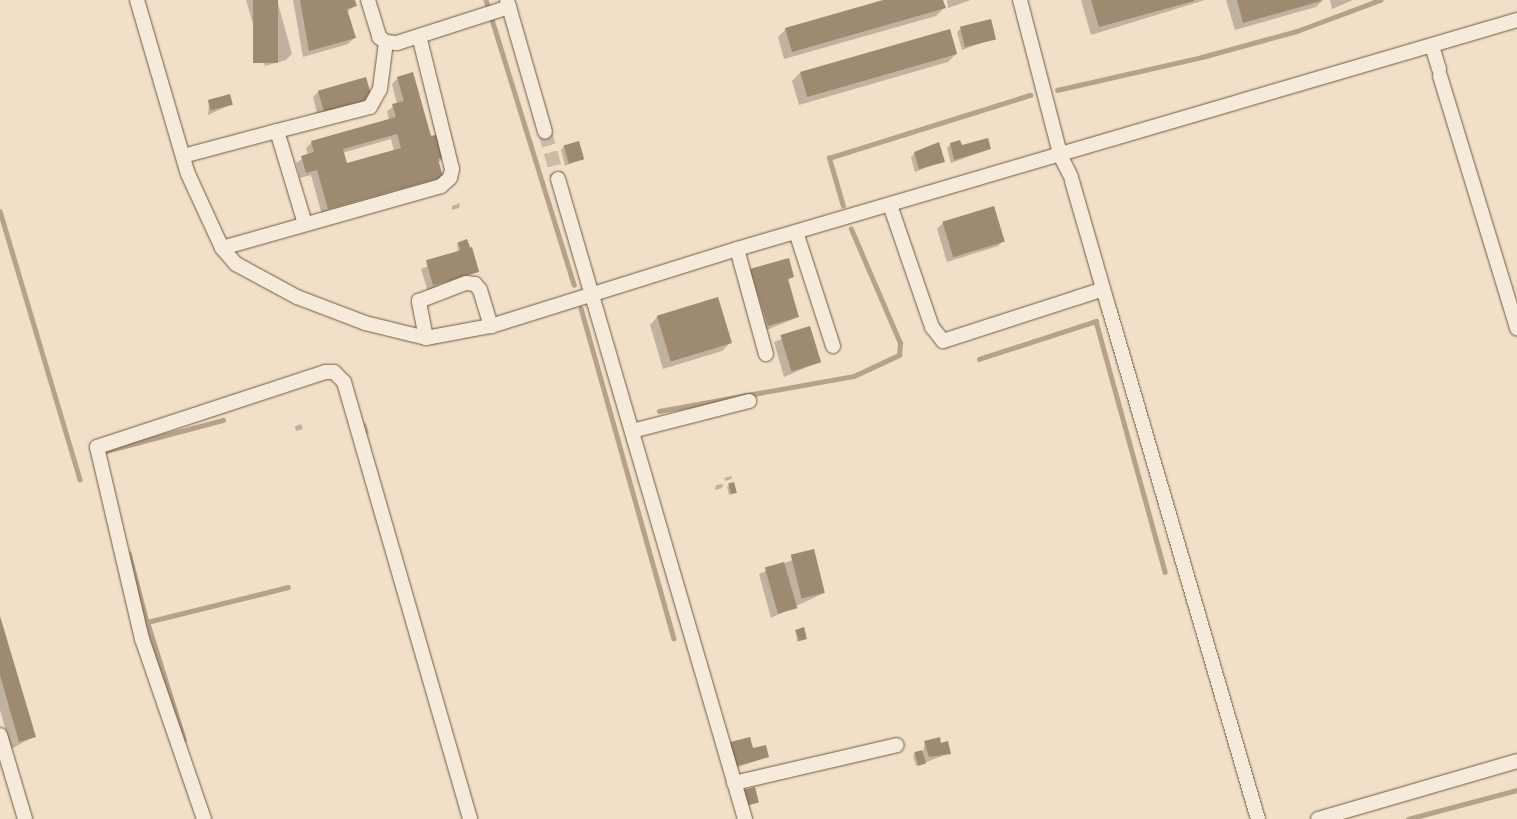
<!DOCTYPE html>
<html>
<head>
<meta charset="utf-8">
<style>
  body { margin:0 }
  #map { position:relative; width:1517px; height:819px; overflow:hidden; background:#f1dfc7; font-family:Vollkorn,serif }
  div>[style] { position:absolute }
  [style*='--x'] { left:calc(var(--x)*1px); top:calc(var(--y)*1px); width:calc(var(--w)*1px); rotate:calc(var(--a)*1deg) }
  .shadow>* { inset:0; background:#0003; transform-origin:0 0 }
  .stream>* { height:4.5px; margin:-2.25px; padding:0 2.25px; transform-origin:2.25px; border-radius:2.25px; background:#b6a289 }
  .building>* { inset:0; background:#9d8a70; transform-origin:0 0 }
  .minor-tunnel>* { height:14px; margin-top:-7px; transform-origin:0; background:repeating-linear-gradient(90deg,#cebba3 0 14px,transparent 0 21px) }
  .roads { filter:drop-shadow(0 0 1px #6e5a3f) drop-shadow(0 0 1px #6e5a3f) }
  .minor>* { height:14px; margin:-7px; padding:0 7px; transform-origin:7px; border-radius:7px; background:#f6eadb }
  span { translate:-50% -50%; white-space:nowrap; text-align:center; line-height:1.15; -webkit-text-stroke:4.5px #f6eadb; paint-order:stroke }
</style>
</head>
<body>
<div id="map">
  <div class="shadow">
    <i style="clip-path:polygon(246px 0,277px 0,292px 54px,286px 60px,265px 66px)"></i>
    <i style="clip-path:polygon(293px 0,354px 0,356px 5px,347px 12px,354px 38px,348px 44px,303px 57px)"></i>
    <i style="clip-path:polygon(887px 0,942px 0,944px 8px,936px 16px,784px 59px,778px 37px,786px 29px)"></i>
    <i style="clip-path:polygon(947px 0,971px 0,948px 8px)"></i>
    <i style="clip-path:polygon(1081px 0,1205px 0,1091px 35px)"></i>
    <i style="clip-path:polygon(1226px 0,1323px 0,1316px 7px,1235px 30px)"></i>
    <i style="clip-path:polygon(1330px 0,1353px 0,1332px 9px)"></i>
    <i style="clip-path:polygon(961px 28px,995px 38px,962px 50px,957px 32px)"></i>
    <i style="clip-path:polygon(956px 54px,948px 62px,799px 105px,792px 81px,800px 73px)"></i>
    <i style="clip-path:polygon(evenodd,398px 78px,444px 157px,438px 163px,442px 177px,436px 183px,322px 215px,311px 175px,300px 178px,296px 163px,308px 155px,306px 148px,312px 142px,389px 120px,387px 111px,397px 104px,392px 84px,398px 78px,391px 139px,394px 151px,346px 165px,342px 153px,391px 139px)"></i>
    <i style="clip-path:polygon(319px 91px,370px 98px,364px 104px,318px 117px,313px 97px)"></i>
    <i style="clip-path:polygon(209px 103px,232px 104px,208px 115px)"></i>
    <i style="clip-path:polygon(951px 144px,961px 147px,990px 149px,951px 163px,947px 148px)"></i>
    <i style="clip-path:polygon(564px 146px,583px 158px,565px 166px,561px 150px)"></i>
    <i style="clip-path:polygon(915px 153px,943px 161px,915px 172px,911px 157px)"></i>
    <i style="clip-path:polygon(460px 203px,459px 208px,452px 210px,452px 206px)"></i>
    <i style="clip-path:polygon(943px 223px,1004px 240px,998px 246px,947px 262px,937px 229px)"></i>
    <i style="clip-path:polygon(457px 243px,469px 247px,464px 251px,478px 271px,428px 292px,421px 269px,458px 253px)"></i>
    <i style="clip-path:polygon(788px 260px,793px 276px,787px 281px,798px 317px,762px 332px,751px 295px,756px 290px,751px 291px,746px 274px)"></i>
    <i style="clip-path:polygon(658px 316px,730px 343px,722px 351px,663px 369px,650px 325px)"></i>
    <i style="clip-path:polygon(809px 328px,819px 362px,784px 377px,774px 342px)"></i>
    <i style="clip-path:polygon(366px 423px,369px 433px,362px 437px,360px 425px)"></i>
    <i style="left:301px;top:424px;width:5px;height:7px;rotate:68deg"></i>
    <i style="left:731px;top:476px;width:3px;height:7px;rotate:72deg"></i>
    <i style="clip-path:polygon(723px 484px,722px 488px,715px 490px,716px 485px)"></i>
    <i style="clip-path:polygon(733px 484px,736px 492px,729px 495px,727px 487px)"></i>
    <i style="clip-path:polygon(813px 551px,824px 593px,771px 618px,759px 574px)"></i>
    <i style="clip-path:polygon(0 619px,35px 736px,11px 749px,0 710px)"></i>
    <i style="clip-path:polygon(796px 631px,806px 638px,797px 642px)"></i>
    <i style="clip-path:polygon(925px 742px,940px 744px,950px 753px,916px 766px,913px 755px,923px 751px)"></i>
    <i style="clip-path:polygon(731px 743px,752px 750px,768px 757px,733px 769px,727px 747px)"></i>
  </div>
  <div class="stream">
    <i style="--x:486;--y:0;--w:298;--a:72.8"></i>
    <i style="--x:1057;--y:90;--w:149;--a:-12.8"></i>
    <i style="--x:1202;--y:57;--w:98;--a:-15.3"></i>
    <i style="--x:1297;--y:31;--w:89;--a:-20.5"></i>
    <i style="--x:843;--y:206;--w:50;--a:-106.3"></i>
    <i style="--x:829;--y:158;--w:211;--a:-17.4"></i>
    <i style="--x:0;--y:211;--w:280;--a:73.4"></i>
    <i style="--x:581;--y:308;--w:343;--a:74.3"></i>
    <i style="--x:979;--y:359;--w:123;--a:-18"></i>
    <i style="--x:1096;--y:321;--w:260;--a:74.6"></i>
    <i style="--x:659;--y:411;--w:198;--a:-10.2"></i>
    <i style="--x:854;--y:376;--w:50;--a:-25"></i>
    <i style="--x:899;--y:355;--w:12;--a:-85"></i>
    <i style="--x:900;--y:343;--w:124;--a:-113.3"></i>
    <i style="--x:106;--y:451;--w:121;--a:-14.8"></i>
    <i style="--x:129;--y:553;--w:71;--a:75.4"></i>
    <i style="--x:184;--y:740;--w:124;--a:-107.4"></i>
    <i style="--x:147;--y:622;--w:145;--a:-13.9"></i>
    <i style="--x:1408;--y:819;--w:113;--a:-14.9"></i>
  </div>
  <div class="building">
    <i style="left:253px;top:0;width:25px;height:63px"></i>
    <i style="clip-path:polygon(300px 0,355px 0,357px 6px,347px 9px,356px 38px,309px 51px)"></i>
    <i style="clip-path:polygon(883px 0,943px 0,946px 8px,792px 52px,785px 28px)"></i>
    <i style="clip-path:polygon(1091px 0,1194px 0,1194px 1px,1099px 27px)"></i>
    <i style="clip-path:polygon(1237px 0,1321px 0,1321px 1px,1243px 23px)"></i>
    <i style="left:991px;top:19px;width:21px;height:32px;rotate:76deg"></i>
    <i style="left:950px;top:29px;width:26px;height:156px;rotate:74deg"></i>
    <i style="clip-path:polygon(evenodd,413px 72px,431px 136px,439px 134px,446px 157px,438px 159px,443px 177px,328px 209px,317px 170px,306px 173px,301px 156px,314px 152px,311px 141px,396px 117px,392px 104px,404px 101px,397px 77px,413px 72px,397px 134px,401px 148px,347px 163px,343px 149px,397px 134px)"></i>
    <i style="left:366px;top:77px;width:22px;height:50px;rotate:74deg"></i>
    <i style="left:230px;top:94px;width:11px;height:23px;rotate:75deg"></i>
    <i style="clip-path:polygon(988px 138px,991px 149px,954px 160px,950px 143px,960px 140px,962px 145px)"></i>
    <i style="left:579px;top:141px;width:19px;height:16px;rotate:74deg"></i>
    <i style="clip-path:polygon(939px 142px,945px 162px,919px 169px,914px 152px)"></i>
    <i style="left:994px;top:206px;width:37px;height:54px;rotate:73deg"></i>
    <i style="left:467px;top:239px;width:9px;height:10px;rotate:69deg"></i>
    <i style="left:472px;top:247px;width:26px;height:48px;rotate:74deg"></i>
    <i style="clip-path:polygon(789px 258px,794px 277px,788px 279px,799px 317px,768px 326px,750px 269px)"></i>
    <i style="left:718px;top:297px;width:48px;height:64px;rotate:73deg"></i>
    <i style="left:810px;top:326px;width:38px;height:31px;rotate:73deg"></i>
    <i style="left:734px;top:482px;width:11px;height:6px;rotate:75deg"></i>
    <i style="left:814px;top:549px;width:45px;height:24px;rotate:76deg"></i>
    <i style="left:784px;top:562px;width:48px;height:20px;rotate:74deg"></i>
    <i style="clip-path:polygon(0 616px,36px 737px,19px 742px,0 675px)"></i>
    <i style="clip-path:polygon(804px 627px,807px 639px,799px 641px,795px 630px)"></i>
    <i style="clip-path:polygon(750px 737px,753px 748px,766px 745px,769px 757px,737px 766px,730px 742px)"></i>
    <i style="clip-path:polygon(940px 737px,941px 743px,948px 741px,951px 754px,929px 757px,924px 741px)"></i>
    <i style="left:922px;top:750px;width:14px;height:8px;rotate:73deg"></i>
    <i style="left:755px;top:787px;width:16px;height:14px;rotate:76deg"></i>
  </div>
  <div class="minor-tunnel">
    <i style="--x:545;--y:132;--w:49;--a:74.5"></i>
  </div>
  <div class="roads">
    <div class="minor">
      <i style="--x:137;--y:0;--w:181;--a:73.7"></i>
      <i style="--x:188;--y:174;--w:81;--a:65.3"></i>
      <i style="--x:222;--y:248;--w:21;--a:49"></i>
      <i style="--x:236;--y:264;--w:69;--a:28.4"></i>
      <i style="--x:297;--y:297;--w:73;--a:20.9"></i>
      <i style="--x:365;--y:323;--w:63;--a:13.8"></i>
      <i style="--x:426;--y:338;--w:66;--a:-10.5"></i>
      <i style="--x:491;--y:326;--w:258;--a:-17.4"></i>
      <i style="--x:737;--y:249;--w:813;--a:-16.36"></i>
      <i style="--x:368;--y:0;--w:39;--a:73"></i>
      <i style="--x:379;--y:37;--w:9;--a:36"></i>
      <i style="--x:386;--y:42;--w:11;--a:5"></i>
      <i style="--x:397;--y:43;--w:118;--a:-17.8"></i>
      <i style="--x:507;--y:0;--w:137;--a:73.9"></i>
      <i style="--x:1020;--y:0;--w:162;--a:75.4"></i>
      <i style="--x:1061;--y:157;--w:22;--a:63"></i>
      <i style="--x:1432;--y:46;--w:24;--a:73"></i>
      <i style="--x:1440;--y:76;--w:264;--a:73"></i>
      <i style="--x:277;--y:131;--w:96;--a:-14.5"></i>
      <i style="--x:370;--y:107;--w:21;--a:-61"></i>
      <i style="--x:380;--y:89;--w:47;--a:-82.7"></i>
      <i style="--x:183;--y:156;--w:97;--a:-14.9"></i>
      <i style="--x:277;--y:131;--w:97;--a:73.2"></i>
      <i style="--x:558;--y:179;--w:667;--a:73.71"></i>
      <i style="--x:1072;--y:181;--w:133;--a:73.9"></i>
      <i style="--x:890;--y:205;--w:129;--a:71"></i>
      <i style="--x:932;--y:327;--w:18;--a:52"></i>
      <i style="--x:943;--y:341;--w:137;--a:-17.9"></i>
      <i style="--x:796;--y:232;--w:120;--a:72"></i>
      <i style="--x:222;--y:248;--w:228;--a:-15.8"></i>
      <i style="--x:441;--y:186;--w:12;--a:-42"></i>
      <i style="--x:450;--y:178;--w:9;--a:-77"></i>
      <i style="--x:452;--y:169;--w:137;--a:-103.9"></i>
      <i style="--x:737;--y:249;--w:109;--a:74.6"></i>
      <i style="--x:1076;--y:298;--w:28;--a:-18"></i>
      <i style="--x:1110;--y:312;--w:528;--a:73.73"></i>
      <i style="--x:426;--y:338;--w:38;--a:-101"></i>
      <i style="--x:419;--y:301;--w:50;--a:-21"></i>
      <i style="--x:466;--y:283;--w:9;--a:6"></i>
      <i style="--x:475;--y:284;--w:8;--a:50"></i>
      <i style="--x:480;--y:290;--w:38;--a:73"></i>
      <i style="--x:632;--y:431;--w:121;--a:-14.4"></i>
      <i style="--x:0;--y:735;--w:88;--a:73.4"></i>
      <i style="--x:734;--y:783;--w:167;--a:-13.1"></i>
      <i style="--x:204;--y:819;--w:190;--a:-109"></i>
      <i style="--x:142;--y:639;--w:197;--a:-103.2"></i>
      <i style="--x:97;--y:447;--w:240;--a:-18.2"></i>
      <i style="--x:325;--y:372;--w:9;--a:0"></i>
      <i style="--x:334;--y:372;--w:14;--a:45"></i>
      <i style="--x:344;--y:382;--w:455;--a:73.9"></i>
      <i style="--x:1318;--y:819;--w:207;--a:-16.2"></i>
    </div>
  </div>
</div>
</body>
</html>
